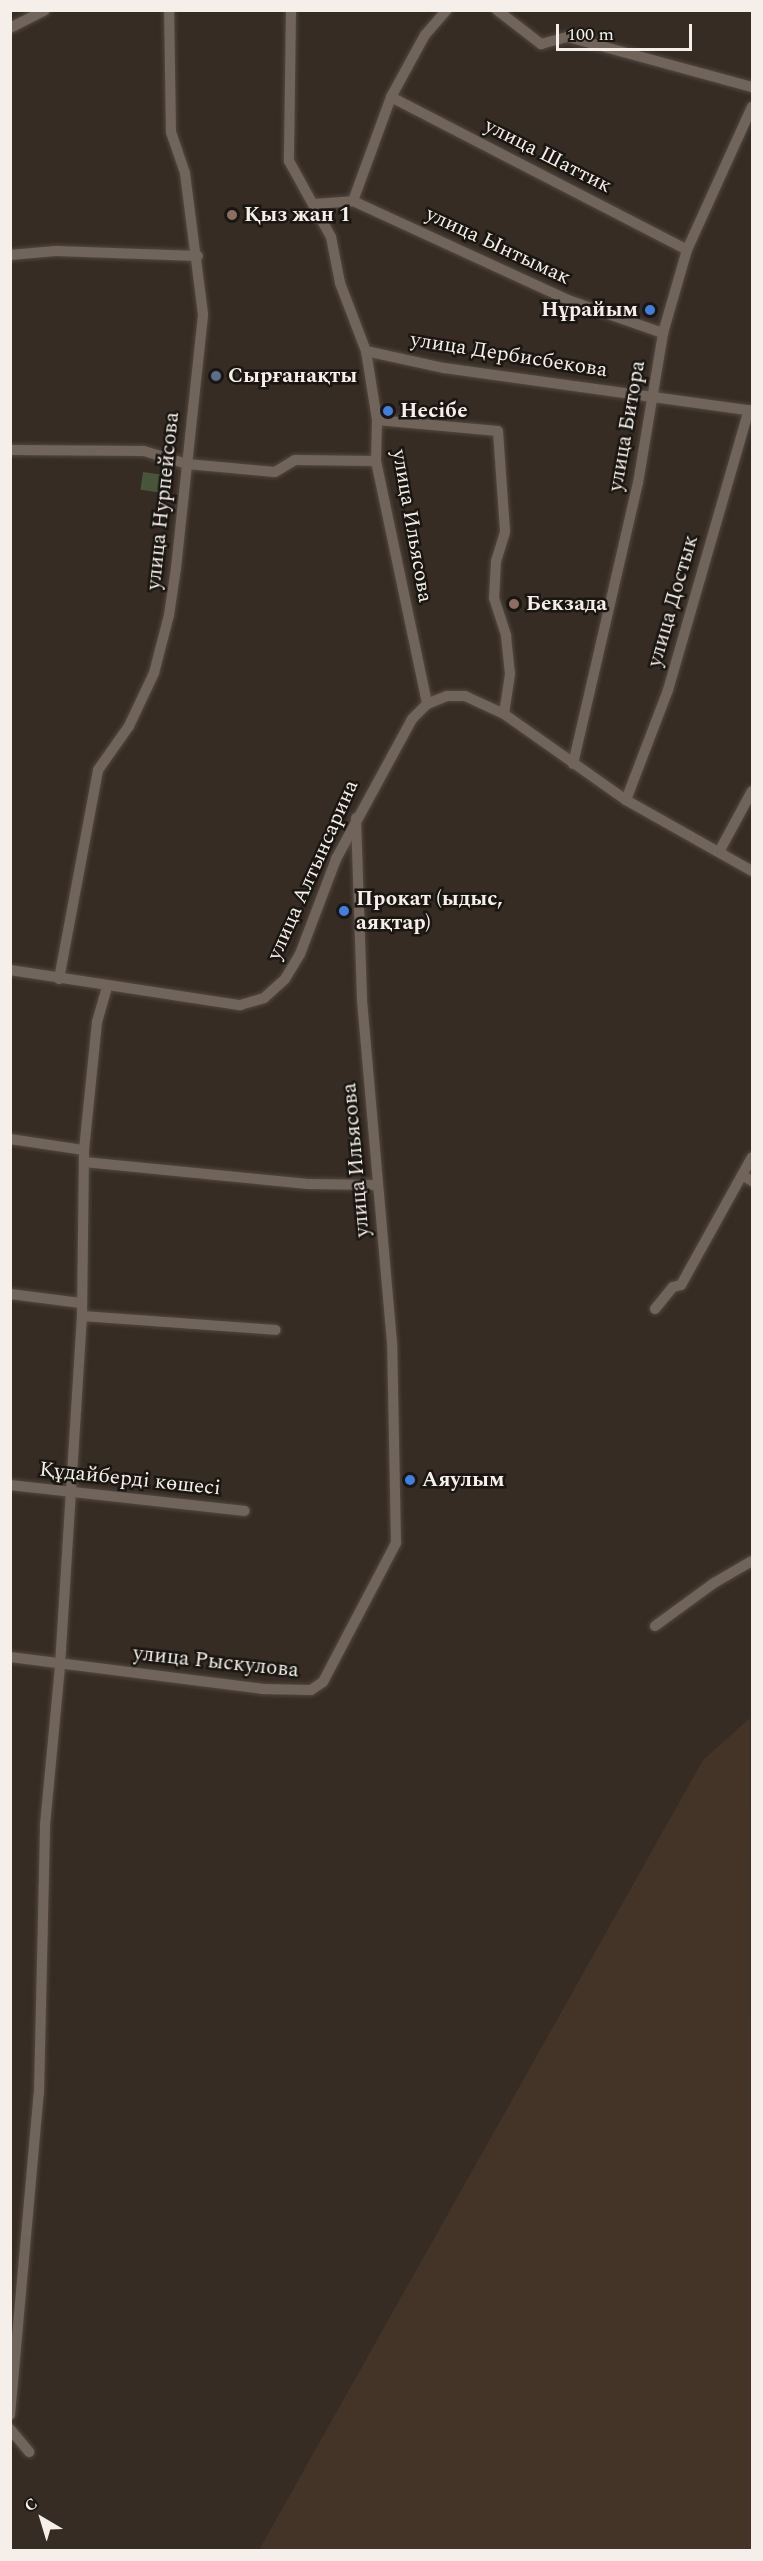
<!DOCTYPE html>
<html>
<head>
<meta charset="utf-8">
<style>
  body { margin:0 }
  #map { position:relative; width:763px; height:2561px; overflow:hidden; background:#362c23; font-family:Spectral,serif }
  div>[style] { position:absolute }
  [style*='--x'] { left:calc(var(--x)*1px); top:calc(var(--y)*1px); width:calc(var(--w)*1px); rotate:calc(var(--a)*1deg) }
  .built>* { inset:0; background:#443427 }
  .green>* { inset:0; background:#49553b; transform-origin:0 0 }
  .roads { filter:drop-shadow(0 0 2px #524841) drop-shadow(0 0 2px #524841) }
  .minor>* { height:10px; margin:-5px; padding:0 5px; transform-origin:5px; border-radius:5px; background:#71655b }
  .dots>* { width:16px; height:16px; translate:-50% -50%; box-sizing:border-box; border:3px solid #1a1611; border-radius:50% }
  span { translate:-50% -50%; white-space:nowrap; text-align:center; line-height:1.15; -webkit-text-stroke:5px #1a1611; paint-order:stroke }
  .street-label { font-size:21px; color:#f5eee9 }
  .poi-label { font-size:21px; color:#f5eee9; font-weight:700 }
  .left { translate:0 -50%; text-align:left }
  .right { translate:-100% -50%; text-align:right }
  .frame { position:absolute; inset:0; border:12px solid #f5eee9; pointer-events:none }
  .north { position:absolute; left:12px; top:2489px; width:60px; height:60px; -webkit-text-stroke:4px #1a1611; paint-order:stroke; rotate:322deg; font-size:16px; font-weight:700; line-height:24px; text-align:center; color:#f5eee9 }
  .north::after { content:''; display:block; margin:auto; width:21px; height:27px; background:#f5eee9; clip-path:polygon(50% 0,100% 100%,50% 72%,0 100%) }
  .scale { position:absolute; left:556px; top:24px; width:136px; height:27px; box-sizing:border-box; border:3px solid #f5eee9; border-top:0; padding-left:8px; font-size:18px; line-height:21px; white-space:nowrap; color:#f5eee9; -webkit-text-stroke:4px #1a1611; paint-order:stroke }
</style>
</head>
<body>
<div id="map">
  <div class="built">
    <i style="clip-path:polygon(750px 1718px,752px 2550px,259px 2550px,703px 1760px)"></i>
  </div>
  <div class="green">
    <i style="left:143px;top:472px;width:30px;height:18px;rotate:8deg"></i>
  </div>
  <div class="roads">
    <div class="minor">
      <i style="--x:291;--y:10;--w:151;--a:90.8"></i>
      <i style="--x:289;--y:161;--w:87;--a:61.1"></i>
      <i style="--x:331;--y:237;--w:47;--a:78.9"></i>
      <i style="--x:340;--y:283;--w:73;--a:69.1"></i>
      <i style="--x:366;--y:351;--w:70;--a:80.9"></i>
      <i style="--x:377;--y:420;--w:41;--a:91.4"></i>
      <i style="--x:376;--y:461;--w:248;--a:78.1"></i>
      <i style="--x:497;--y:10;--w:56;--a:37.7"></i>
      <i style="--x:541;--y:44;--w:28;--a:-15"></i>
      <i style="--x:568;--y:37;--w:191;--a:15.2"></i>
      <i style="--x:10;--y:28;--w:39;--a:-27"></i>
      <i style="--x:391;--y:97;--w:333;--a:27.3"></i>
      <i style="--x:353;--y:201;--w:237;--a:24.7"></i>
      <i style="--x:568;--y:300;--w:101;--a:19.2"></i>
      <i style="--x:314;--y:204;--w:39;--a:-4"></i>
      <i style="--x:353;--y:201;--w:111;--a:-69.9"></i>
      <i style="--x:391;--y:97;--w:71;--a:-61.3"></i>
      <i style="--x:425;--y:35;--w:33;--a:-49"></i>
      <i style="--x:10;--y:255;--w:46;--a:-5"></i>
      <i style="--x:56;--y:251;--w:142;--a:2"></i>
      <i style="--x:366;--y:351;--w:80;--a:12.3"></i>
      <i style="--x:444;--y:368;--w:311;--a:7.9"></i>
      <i style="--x:377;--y:420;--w:121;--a:5.2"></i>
      <i style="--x:498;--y:431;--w:101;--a:86"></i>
      <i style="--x:505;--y:532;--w:30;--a:107"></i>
      <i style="--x:496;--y:561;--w:37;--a:93"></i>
      <i style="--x:494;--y:598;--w:40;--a:72"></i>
      <i style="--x:506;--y:636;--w:38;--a:84"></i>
      <i style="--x:510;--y:674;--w:40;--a:98.5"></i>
      <i style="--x:10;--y:450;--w:134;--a:0.4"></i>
      <i style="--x:144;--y:451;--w:45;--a:16.8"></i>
      <i style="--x:187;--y:464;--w:88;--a:5.2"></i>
      <i style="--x:275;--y:472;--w:23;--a:-31"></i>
      <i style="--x:295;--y:460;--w:81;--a:0.7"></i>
      <i style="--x:573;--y:764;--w:288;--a:-77"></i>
      <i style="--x:638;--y:483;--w:152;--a:-80.5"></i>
      <i style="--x:663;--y:333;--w:86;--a:-73.9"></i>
      <i style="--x:687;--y:250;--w:157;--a:-65.6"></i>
      <i style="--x:626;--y:800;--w:118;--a:-69.1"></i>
      <i style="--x:668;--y:690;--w:291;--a:-73.9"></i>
      <i style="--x:719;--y:852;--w:69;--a:-61.6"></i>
      <i style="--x:10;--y:970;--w:233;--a:8.7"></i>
      <i style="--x:240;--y:1005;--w:25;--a:-16"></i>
      <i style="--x:264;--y:998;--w:28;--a:-42"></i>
      <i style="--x:285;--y:979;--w:29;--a:-59"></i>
      <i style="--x:300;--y:954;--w:102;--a:-69.2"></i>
      <i style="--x:336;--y:859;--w:159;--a:-61.5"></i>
      <i style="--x:412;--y:719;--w:21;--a:-45"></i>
      <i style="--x:427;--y:704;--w:22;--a:-22"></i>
      <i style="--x:447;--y:696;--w:18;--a:0"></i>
      <i style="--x:465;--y:696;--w:43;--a:24.8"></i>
      <i style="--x:504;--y:714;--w:149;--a:35.2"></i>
      <i style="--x:626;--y:800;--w:145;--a:29.4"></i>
      <i style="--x:59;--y:979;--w:213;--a:-79.4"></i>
      <i style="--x:98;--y:770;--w:54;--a:-54.8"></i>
      <i style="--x:129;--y:726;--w:59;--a:-64.7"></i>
      <i style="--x:154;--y:673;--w:60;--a:-75.5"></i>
      <i style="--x:169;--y:615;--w:48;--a:-81.5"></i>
      <i style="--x:176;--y:568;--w:255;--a:-83.9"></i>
      <i style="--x:203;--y:314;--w:142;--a:-97.3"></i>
      <i style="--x:185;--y:173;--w:43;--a:-108.9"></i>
      <i style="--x:171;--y:132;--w:122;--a:-90.9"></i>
      <i style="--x:10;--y:1139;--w:75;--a:8.5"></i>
      <i style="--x:84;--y:1162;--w:225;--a:5.6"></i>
      <i style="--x:308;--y:1184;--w:70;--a:0.8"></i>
      <i style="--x:742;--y:1175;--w:12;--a:31"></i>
      <i style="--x:10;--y:1294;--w:71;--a:7.3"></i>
      <i style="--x:655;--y:1309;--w:28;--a:-51"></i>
      <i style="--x:673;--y:1287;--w:8;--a:-14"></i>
      <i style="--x:681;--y:1285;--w:146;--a:-61"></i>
      <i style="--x:82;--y:1316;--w:194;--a:4.1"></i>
      <i style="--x:10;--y:1485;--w:236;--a:6.3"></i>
      <i style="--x:655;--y:1626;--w:73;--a:-36.1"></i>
      <i style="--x:714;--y:1583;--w:44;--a:-30.1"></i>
      <i style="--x:10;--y:1657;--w:254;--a:7.2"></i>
      <i style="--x:262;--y:1689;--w:49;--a:1.2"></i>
      <i style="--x:311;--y:1690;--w:14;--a:-34"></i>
      <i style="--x:323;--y:1682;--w:157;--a:-62.3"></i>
      <i style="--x:396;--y:1543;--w:200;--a:-91.1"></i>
      <i style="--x:392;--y:1343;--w:345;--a:-95"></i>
      <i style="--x:362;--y:999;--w:181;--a:-91.9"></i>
      <i style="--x:10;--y:2415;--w:323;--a:-84.9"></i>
      <i style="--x:39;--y:2093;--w:268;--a:-88.7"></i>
      <i style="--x:45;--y:1825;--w:161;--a:-84.6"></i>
      <i style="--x:60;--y:1665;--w:350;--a:-86.4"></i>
      <i style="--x:82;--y:1316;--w:166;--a:-89.3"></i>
      <i style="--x:84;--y:1150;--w:129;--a:-84.2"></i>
      <i style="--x:97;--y:1022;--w:35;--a:-74"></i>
      <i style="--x:10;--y:2429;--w:30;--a:50"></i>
    </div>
  </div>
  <div class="dots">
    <i style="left:232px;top:215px;background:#8d6e63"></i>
    <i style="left:650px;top:310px;background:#3f7fe0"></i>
    <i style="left:216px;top:376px;background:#5c6f8a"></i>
    <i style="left:388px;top:411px;background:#3f7fe0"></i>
    <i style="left:514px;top:604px;background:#8d6e63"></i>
    <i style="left:344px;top:911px;background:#3f7fe0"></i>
    <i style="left:410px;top:1480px;background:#3f7fe0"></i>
  </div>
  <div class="street-label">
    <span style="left:548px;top:156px;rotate:27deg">улица Шаттик</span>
    <span style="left:498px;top:246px;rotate:25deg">улица Ынтымак</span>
    <span style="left:509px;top:355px;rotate:9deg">улица Дербисбекова</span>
    <span style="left:627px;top:426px;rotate:-80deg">улица Битора</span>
    <span style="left:163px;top:501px;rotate:-84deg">улица Нурпейсова</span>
    <span style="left:412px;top:526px;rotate:80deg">улица Ильясова</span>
    <span style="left:673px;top:601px;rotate:-74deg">улица Достык</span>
    <span style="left:313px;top:870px;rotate:-66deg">улица Алтынсарина</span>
    <span style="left:356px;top:1160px;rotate:-95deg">улица Ильясова</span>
    <span style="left:130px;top:1479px;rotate:6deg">Құдайберді көшесі</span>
    <span style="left:216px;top:1662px;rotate:6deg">улица Рыскулова</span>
  </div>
  <div class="poi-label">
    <span class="left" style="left:244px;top:215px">Қыз жан 1</span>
    <span class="right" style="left:638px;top:310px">Нұрайым</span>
    <span class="left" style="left:228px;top:376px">Сырғанақты</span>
    <span class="left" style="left:400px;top:411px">Несібе</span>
    <span class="left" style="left:526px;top:604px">Бекзада</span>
    <span class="left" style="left:356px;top:911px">Прокат (ыдыс,<br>аяқтар)</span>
    <span class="left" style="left:422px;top:1480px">Аяулым</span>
  </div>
  <div class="frame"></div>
  <div class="north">С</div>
  <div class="scale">100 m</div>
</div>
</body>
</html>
